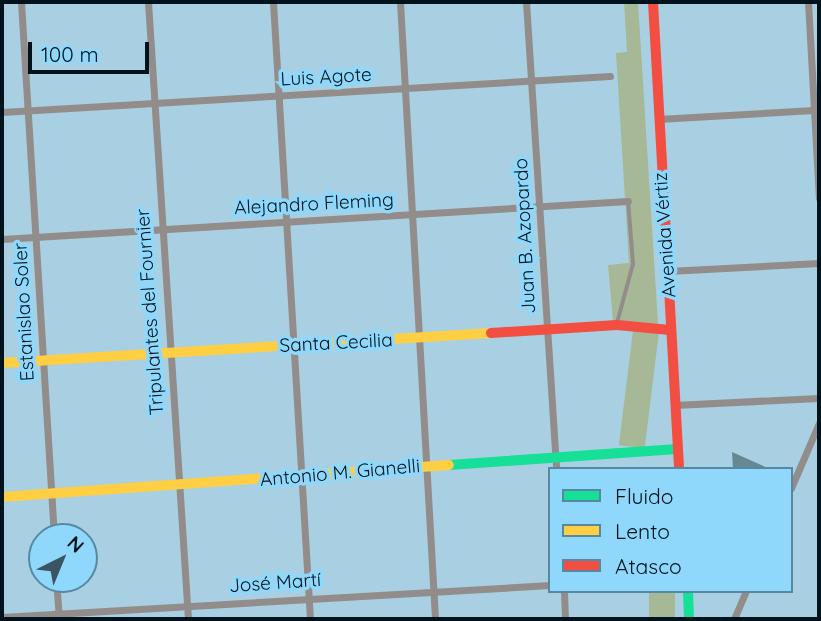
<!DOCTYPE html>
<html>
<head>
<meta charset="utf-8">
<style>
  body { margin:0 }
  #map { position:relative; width:821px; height:621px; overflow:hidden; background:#a8d0e2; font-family:Quicksand,sans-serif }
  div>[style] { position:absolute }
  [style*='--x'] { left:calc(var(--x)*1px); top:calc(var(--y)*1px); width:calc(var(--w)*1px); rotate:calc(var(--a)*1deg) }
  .green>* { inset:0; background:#a6b896; transform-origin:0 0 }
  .building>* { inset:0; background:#678792 }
  .lane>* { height:3.5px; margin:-1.75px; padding:0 1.75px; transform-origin:1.75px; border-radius:1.75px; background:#928d8a }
  .street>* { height:7px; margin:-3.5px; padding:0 3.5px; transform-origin:3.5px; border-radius:3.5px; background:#928d8a }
  .fast>* { height:10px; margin:-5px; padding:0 5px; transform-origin:5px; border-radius:5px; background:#16e098 }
  .slow>* { height:10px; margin:-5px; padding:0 5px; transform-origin:5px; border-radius:5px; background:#ffcf43 }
  .jam>* { height:10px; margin:-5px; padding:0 5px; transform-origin:5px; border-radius:5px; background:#f24e42 }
  span { translate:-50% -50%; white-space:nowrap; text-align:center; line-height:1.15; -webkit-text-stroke:7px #8fd8fb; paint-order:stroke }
  .street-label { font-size:19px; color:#00121b }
  .frame { position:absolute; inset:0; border:4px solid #00121b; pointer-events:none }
  .legend { position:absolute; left:548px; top:467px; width:245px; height:126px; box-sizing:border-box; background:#8fd8fb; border:2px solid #5689a1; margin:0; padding:9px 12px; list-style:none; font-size:21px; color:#00121b }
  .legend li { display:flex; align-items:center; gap:14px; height:35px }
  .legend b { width:35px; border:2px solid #5689a1 }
  .north { position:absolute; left:28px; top:523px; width:70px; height:70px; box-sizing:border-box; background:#8fd8fb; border:2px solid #5689a1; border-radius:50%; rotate:43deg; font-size:19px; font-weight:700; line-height:28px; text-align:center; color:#00121b }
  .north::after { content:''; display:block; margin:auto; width:24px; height:32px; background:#3b5461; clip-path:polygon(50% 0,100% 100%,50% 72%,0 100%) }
  .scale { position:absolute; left:28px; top:42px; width:121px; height:32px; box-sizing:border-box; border:4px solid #00121b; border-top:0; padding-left:9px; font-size:21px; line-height:24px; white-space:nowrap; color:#00121b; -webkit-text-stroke:5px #8fd8fb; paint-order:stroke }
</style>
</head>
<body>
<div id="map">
  <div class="green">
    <i style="clip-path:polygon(624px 2px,638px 2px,658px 324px,613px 322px,608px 265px,629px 263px,616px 53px,627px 52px)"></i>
    <i style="left:633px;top:330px;width:26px;height:116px;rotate:7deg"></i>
    <i style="left:649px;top:591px;width:26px;height:28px"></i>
  </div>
  <div class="building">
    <i style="clip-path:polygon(732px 452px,770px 469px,733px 469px)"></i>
  </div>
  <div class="lane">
    <i style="--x:617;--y:323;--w:61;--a:-74.8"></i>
    <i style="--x:633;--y:264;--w:63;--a:-94.5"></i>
  </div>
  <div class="street">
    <i style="--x:21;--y:2;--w:536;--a:86.47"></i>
    <i style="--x:148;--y:2;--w:618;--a:86.29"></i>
    <i style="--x:273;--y:2;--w:618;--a:86.57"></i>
    <i style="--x:400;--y:2;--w:618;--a:86.75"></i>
    <i style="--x:526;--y:2;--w:468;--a:86.3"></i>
    <i style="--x:808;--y:2;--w:196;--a:86.8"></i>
    <i style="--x:2;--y:112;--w:609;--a:-3.39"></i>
    <i style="--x:658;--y:119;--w:156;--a:-3.3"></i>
    <i style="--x:2;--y:239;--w:627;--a:-3.47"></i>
    <i style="--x:668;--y:271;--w:151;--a:-3"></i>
    <i style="--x:674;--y:405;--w:145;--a:-2.8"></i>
    <i style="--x:791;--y:488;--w:71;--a:-66.7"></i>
    <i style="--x:56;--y:579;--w:40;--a:85.7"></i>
    <i style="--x:564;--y:591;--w:28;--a:88"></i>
    <i style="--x:2;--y:617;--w:549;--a:-3.34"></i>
    <i style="--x:734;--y:619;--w:30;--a:-67"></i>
  </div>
  <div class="fast">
    <i style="--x:449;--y:465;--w:229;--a:-4"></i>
    <i style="--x:688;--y:591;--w:28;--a:88"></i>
  </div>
  <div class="slow">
    <i style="--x:2;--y:363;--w:490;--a:-3.5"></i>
    <i style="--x:2;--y:497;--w:448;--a:-4.1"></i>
  </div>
  <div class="jam">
    <i style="--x:653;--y:2;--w:468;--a:86.8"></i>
    <i style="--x:491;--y:333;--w:126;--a:-3.6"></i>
    <i style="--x:617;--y:325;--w:53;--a:5.4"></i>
  </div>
  <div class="street-label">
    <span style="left:326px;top:77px;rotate:-3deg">Luis Agote</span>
    <span style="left:314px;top:204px;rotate:-3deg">Alejandro Fleming</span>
    <span style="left:665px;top:235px;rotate:-94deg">Avenida Vértiz</span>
    <span style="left:525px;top:236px;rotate:-93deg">Juan B. Azopardo</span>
    <span style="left:24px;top:312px;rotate:-93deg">Estanislao Soler</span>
    <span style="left:150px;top:312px;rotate:-94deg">Tripulantes del Fournier</span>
    <span style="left:336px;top:343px;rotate:-3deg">Santa Cecilia</span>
    <span style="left:340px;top:473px;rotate:-5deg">Antonio M. Gianelli</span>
    <span style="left:275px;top:583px;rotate:-4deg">José Martí</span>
  </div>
  <div class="frame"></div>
  <ul class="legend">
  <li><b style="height:9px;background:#16e098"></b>Fluido</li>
  <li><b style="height:9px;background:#ffcf43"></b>Lento</li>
  <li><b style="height:9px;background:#f24e42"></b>Atasco</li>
  </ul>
  <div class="north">N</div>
  <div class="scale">100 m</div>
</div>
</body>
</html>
